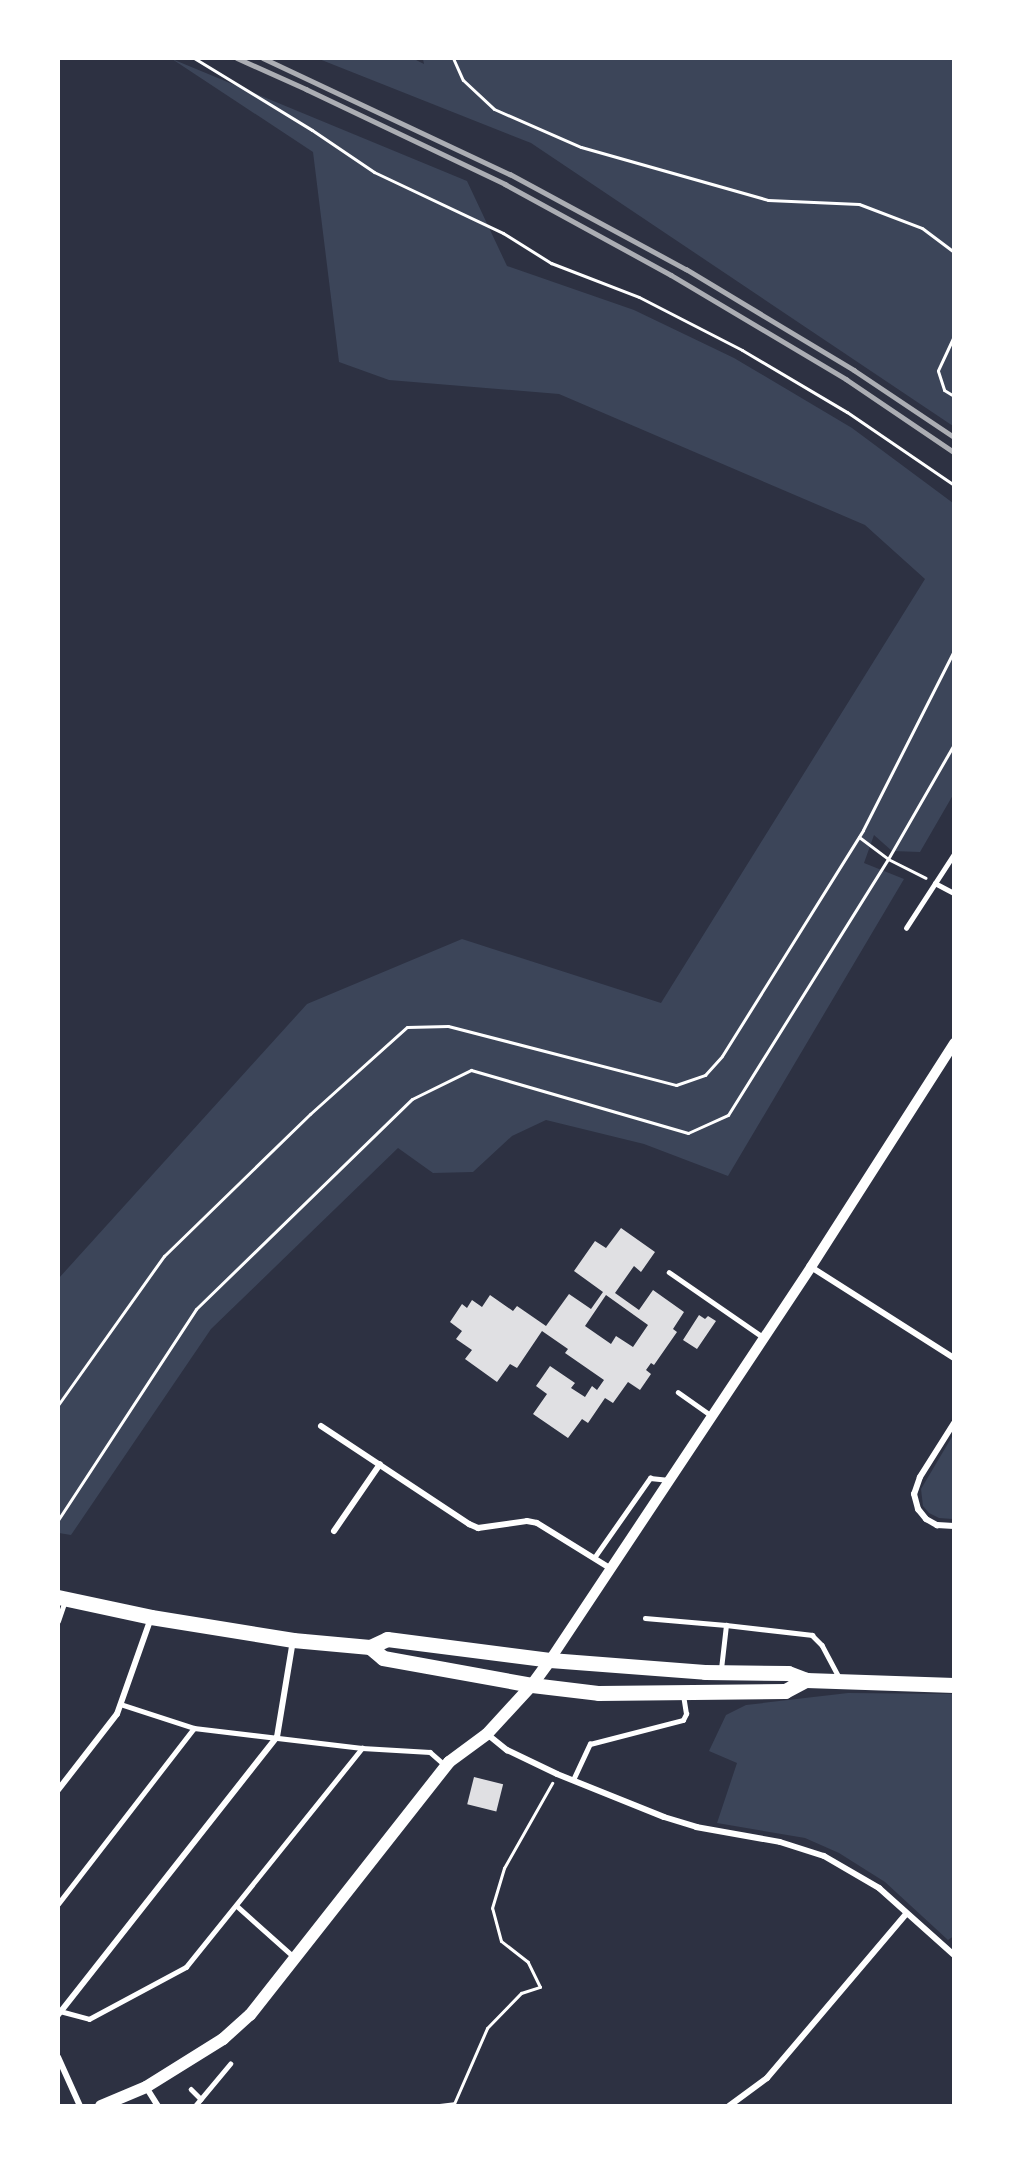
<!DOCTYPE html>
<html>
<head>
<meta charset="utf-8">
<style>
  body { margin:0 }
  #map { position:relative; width:1012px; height:2164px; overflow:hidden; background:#2d3142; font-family:Roboto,sans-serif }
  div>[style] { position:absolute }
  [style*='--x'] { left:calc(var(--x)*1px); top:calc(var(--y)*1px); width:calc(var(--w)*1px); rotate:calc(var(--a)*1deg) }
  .green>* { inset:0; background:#3c4559 }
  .building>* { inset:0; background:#e0e0e3; transform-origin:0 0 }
  .path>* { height:3px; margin:-1.5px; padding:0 1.5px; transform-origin:1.5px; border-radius:1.5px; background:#fff }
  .service>* { height:4.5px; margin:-2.25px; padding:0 2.25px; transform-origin:2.25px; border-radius:2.25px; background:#fff }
  .minor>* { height:6px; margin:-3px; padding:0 3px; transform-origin:3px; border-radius:3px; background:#fff }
  .tertiary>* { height:10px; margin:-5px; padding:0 5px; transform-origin:5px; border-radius:5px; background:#fff }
  .secondary>* { height:12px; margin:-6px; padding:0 6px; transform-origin:6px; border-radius:6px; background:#fff }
  .primary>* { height:15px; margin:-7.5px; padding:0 7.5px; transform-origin:7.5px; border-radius:7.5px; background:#fff }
  .rail>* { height:4.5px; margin:-2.25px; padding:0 2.25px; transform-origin:2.25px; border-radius:2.25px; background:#abadb3 }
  span { translate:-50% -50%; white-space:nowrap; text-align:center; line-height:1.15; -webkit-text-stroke:4.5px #fff; paint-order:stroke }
  .frame { position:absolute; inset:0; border:60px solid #fff; pointer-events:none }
</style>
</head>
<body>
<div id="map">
  <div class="green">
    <i style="clip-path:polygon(172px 59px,467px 181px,507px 266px,634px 310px,734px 358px,852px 428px,953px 503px,953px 795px,920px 852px,892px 851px,874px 835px,864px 863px,904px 879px,728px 1176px,644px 1144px,546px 1120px,512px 1136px,473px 1172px,433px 1173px,398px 1148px,211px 1329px,71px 1535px,59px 1533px,59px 1278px,307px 1004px,462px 939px,661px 1003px,925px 579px,865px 525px,559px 394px,389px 380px,339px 362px,313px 152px)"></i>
    <i style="clip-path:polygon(319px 59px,414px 59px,424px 64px,423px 59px,953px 59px,953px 426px,531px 143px)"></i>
    <i style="clip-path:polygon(953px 1435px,953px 1519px,939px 1518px,929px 1513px,923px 1506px,921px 1489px)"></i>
    <i style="clip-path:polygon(848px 1693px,953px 1694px,954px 1936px,948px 1940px,885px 1882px,839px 1853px,805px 1838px,717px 1823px,737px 1763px,709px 1751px,726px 1715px,746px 1705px)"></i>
  </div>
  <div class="building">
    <i style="clip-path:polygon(evenodd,621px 1228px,655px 1252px,641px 1272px,634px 1266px,615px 1293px,639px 1310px,653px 1290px,684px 1312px,673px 1329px,677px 1332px,654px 1365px,651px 1363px,646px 1370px,651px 1374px,640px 1390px,628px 1382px,613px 1403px,605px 1398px,588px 1423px,582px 1419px,568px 1438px,533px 1414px,547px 1394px,536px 1386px,550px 1366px,575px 1383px,571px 1388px,585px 1397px,592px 1386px,597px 1390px,604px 1380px,565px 1353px,568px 1349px,542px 1331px,517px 1368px,510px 1364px,497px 1382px,465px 1359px,472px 1350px,456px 1339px,462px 1331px,450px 1322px,462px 1304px,467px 1308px,472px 1300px,482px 1307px,490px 1295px,513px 1311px,517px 1306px,546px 1326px,569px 1294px,591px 1309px,603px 1292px,574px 1271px,595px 1241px,606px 1248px,621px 1228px,606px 1295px,648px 1325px,633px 1347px,616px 1336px,611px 1344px,585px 1326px,606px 1295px)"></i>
    <i style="clip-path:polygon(699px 1315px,705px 1319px,708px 1316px,716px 1321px,697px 1349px,683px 1340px)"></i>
    <i style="left:474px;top:1777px;width:30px;height:28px;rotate:14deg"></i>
  </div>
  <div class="path">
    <i style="--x:194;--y:58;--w:138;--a:31.4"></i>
    <i style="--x:312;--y:130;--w:75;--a:34.1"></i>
    <i style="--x:374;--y:172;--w:143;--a:25.3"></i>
    <i style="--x:503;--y:233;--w:57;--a:32"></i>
    <i style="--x:551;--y:263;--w:94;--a:21.1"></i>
    <i style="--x:639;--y:297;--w:116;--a:27.2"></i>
    <i style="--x:742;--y:350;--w:122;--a:30.6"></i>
    <i style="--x:847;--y:412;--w:130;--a:34.3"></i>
    <i style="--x:453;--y:58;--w:24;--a:66"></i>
    <i style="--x:463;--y:80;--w:42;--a:43.1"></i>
    <i style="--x:494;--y:109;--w:95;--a:23.6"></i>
    <i style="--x:581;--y:147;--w:194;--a:15.8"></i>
    <i style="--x:768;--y:200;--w:91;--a:2.5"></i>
    <i style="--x:859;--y:204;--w:67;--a:20.9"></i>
    <i style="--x:922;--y:228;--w:40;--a:37"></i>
    <i style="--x:954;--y:336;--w:38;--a:115"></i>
    <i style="--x:938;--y:371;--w:20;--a:72"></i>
    <i style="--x:944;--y:390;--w:12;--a:31"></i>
    <i style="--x:859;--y:837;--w:36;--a:37"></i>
    <i style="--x:888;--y:859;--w:42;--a:26.6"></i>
    <i style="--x:58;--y:1405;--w:183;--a:-54.6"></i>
    <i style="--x:164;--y:1256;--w:204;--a:-44.2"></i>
    <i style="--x:310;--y:1114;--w:130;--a:-41.9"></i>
    <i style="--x:407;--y:1027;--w:41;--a:-1.4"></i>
    <i style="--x:448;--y:1026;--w:236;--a:14.5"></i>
    <i style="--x:676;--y:1085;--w:31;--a:-19"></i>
    <i style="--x:705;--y:1075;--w:25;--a:-48"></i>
    <i style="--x:722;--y:1056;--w:266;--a:-58"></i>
    <i style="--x:863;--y:830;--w:201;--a:-63.1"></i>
    <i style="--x:58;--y:1520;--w:252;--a:-56.8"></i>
    <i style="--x:196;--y:1309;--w:301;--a:-44.2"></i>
    <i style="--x:412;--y:1099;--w:66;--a:-26.2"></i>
    <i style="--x:471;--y:1070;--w:226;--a:16.2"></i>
    <i style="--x:688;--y:1133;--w:44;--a:-24.2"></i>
    <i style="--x:728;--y:1115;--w:302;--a:-58"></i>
    <i style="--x:888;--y:859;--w:133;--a:-60.1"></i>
    <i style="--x:431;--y:2106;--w:23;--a:-7"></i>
    <i style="--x:453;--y:2106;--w:85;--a:-66.4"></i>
    <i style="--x:487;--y:2028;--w:49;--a:-45.8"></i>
    <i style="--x:521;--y:1993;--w:20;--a:-18"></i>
    <i style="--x:540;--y:1987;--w:28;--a:-116"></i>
    <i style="--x:528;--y:1962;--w:34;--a:-142"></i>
    <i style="--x:501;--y:1941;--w:34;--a:-105"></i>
    <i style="--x:492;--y:1908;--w:42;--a:-73.3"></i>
    <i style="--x:504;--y:1868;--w:98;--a:-60.5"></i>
  </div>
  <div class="service">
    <i style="--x:935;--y:883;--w:21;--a:28"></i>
    <i style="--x:906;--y:928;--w:88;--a:-57"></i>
    <i style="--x:669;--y:1272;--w:114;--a:34.7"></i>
    <i style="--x:678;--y:1392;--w:42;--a:35.2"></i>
    <i style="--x:594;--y:1558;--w:98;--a:-55"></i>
    <i style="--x:650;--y:1478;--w:19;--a:6"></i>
    <i style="--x:645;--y:1618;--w:81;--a:4.9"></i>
    <i style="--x:58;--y:1621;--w:21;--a:-71"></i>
    <i style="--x:721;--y:1669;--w:44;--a:-83.5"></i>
    <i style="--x:726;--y:1625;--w:87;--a:6.6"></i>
    <i style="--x:812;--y:1635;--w:14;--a:45"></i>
    <i style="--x:822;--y:1645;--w:38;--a:62"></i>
    <i style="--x:120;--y:1704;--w:78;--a:18"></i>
    <i style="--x:573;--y:1780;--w:40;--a:-65"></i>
    <i style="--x:590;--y:1744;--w:96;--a:-14.5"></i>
    <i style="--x:683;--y:1720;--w:7;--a:-63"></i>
    <i style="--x:686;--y:1714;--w:20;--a:-99"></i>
    <i style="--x:58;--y:1904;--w:222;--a:-52.3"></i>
    <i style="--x:194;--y:1728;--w:169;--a:6.8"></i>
    <i style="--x:362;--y:1748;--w:68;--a:3.4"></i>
    <i style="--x:430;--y:1752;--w:18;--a:41"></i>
    <i style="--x:237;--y:1906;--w:76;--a:41.8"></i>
    <i style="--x:60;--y:2011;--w:30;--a:15"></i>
    <i style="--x:89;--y:2019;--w:110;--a:-28.2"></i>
    <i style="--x:186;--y:1967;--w:281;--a:-51.2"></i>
    <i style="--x:191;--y:2089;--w:14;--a:45"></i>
    <i style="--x:195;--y:2106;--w:55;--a:-50.2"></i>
  </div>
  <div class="minor">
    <i style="--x:811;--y:1267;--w:169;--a:32.5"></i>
    <i style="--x:954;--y:1423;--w:64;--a:122.2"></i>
    <i style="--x:920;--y:1477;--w:18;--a:109"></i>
    <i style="--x:914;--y:1494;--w:16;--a:75"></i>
    <i style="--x:918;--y:1509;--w:13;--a:51"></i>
    <i style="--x:926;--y:1519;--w:13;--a:29"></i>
    <i style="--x:937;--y:1525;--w:17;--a:3"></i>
    <i style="--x:321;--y:1426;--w:178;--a:33.5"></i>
    <i style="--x:469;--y:1524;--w:10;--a:24"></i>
    <i style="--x:478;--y:1528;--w:49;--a:-8.1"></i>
    <i style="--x:527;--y:1521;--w:10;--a:11"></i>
    <i style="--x:537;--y:1523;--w:86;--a:31.7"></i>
    <i style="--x:334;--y:1531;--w:81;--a:-55.5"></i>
    <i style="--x:487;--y:1734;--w:26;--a:39"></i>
    <i style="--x:507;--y:1750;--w:55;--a:25.6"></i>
    <i style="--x:557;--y:1774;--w:115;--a:21.9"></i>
    <i style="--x:664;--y:1817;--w:34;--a:17"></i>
    <i style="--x:696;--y:1827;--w:85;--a:10.1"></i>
    <i style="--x:780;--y:1842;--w:46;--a:17.7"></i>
    <i style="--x:824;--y:1856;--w:64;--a:30.2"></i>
    <i style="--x:879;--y:1888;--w:101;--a:41.8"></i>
    <i style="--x:58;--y:1790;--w:96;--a:-52.2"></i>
    <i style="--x:117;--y:1714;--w:102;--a:-70.5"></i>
    <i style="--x:58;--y:2015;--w:354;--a:-51.8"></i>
    <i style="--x:277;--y:1737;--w:98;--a:-80.6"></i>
    <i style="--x:58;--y:2057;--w:54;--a:65.8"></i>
    <i style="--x:146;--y:2087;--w:22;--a:58"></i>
    <i style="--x:729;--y:2106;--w:47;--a:-36.4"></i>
    <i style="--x:767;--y:2078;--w:215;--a:-49.7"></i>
  </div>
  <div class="tertiary">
    <i style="--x:550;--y:1660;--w:472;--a:-56.4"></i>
    <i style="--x:811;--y:1267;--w:266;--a:-57.4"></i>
  </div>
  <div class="secondary">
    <i style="--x:101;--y:2106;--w:49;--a:-22.9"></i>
    <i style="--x:146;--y:2087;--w:91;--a:-31.9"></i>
    <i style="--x:223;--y:2039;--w:36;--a:-42"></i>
    <i style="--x:250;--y:2015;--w:322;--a:-51.8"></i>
    <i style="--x:449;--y:1762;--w:47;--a:-36.4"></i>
    <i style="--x:487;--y:1734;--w:67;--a:-47.4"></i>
    <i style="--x:532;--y:1685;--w:31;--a:-54"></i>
  </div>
  <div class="primary">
    <i style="--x:58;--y:1597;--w:95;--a:12.1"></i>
    <i style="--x:151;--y:1617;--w:144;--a:9.2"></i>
    <i style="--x:293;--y:1640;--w:77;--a:5.2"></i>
    <i style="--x:370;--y:1647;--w:19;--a:-25"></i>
    <i style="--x:387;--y:1639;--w:164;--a:7.3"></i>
    <i style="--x:550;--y:1660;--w:155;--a:4.4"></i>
    <i style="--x:705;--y:1672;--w:83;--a:0.7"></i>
    <i style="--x:788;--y:1673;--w:19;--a:21"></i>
    <i style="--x:806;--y:1680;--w:148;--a:1.9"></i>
    <i style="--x:370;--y:1647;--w:17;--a:40"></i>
    <i style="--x:383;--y:1658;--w:151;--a:10.3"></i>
    <i style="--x:532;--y:1685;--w:66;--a:6.9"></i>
    <i style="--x:598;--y:1693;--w:187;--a:-0.6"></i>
    <i style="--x:785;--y:1691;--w:24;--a:-28"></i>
  </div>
  <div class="rail">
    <i style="--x:237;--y:58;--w:76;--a:24.2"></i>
    <i style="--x:306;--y:89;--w:221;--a:25.5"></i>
    <i style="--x:505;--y:184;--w:189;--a:28.7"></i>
    <i style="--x:671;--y:275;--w:204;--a:30.7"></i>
    <i style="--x:846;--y:379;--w:130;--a:34.1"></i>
    <i style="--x:263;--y:58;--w:273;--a:25.2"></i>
    <i style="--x:510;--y:174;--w:200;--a:28.4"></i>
    <i style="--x:686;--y:269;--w:196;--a:31"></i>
    <i style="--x:854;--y:370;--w:120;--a:33.8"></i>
  </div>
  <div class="frame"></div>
</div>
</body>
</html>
